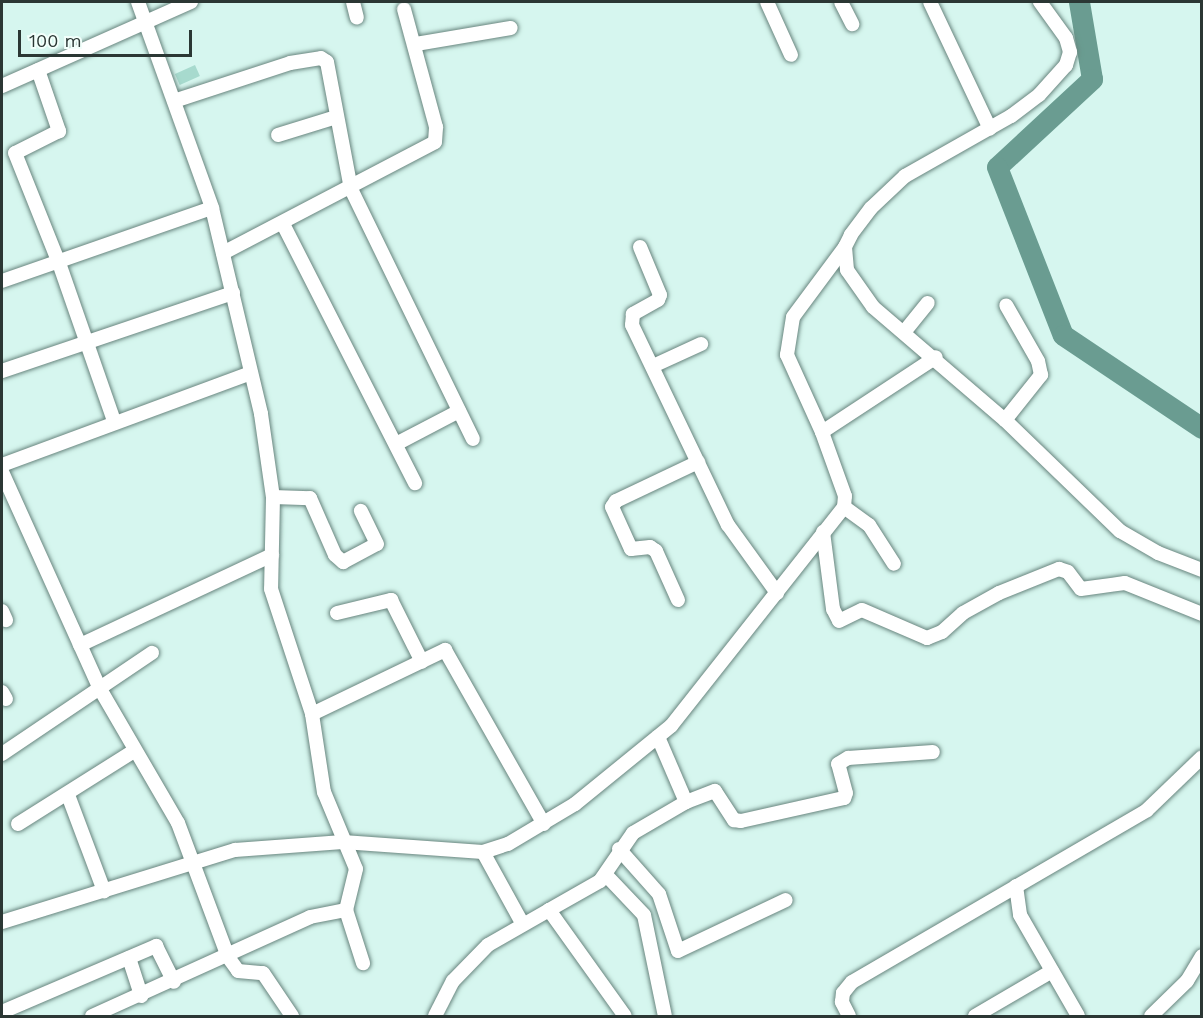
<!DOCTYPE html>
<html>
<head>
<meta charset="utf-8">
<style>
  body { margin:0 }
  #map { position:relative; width:1203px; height:1018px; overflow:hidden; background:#d6f6ef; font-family:"Work Sans",sans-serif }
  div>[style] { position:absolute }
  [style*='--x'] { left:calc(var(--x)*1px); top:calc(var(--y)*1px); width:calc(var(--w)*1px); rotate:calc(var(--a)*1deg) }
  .river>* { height:21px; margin:-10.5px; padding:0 10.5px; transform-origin:10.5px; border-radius:10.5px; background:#6a9c91 }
  .building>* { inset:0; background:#a7dace; transform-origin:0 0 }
  .roads { filter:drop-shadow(0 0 2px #68857e) drop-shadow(0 0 2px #68857e) }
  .minor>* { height:14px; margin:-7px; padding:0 7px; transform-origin:7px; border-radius:7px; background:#fff }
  span { translate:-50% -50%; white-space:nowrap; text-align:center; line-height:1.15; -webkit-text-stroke:5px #f2fffb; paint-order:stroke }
  .frame { position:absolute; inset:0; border:3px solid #2b3734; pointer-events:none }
  .scale { position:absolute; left:18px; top:30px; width:174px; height:27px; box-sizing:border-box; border:3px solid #2b3734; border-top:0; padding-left:8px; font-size:18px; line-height:21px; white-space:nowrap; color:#2b3734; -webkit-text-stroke:4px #f2fffb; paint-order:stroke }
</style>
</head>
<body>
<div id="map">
  <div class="river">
    <i style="--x:1079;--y:2;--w:78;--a:80.4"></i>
    <i style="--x:1092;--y:79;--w:129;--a:137.2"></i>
    <i style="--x:997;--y:167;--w:180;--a:68.6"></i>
    <i style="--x:1063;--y:335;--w:167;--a:33.8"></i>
  </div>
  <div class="building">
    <i style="left:195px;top:65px;width:12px;height:22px;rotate:66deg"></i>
  </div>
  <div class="roads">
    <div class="minor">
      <i style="--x:138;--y:2;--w:219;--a:70.2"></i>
      <i style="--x:212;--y:208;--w:212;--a:76.6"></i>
      <i style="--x:261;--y:414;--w:84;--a:81.8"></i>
      <i style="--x:273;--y:497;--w:92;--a:91.2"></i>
      <i style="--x:271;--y:589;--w:132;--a:71.8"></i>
      <i style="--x:312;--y:714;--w:79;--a:81.3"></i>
      <i style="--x:324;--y:792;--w:83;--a:67.4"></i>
      <i style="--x:356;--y:869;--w:42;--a:103.7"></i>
      <i style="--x:346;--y:910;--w:56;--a:72.2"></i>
      <i style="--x:353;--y:2;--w:16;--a:76"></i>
      <i style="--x:767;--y:2;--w:58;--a:65.6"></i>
      <i style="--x:841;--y:2;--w:25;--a:63"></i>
      <i style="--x:930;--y:2;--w:140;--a:64.7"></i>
      <i style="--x:1040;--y:2;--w:44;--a:54.2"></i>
      <i style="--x:1066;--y:38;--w:15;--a:74"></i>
      <i style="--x:1070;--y:52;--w:14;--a:107"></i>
      <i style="--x:1066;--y:65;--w:40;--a:132"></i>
      <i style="--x:1039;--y:95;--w:35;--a:143"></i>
      <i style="--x:1011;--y:116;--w:122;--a:150.5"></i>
      <i style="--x:905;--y:176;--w:47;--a:136.7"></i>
      <i style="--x:871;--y:208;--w:34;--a:127"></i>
      <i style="--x:851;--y:235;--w:13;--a:117"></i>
      <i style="--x:845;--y:247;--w:23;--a:85"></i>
      <i style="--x:847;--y:270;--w:45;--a:54.9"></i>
      <i style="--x:873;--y:307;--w:174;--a:40.6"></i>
      <i style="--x:1005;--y:420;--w:160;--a:44"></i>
      <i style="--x:1120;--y:531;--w:44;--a:30.1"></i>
      <i style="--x:1158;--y:553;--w:47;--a:21.1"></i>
      <i style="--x:416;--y:44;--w:96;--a:-9.6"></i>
      <i style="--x:38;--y:70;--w:65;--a:71"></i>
      <i style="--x:59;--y:131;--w:49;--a:153.4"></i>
      <i style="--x:15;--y:153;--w:118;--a:68.2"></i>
      <i style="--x:59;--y:263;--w:167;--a:70.8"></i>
      <i style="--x:2;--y:86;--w:207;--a:-24"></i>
      <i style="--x:174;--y:101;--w:122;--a:-18.1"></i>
      <i style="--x:290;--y:63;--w:31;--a:-9"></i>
      <i style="--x:321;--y:58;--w:7;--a:34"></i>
      <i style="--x:327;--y:62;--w:129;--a:79.3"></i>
      <i style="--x:351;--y:189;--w:278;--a:64"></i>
      <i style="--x:278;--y:135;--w:61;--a:-17.2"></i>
      <i style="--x:283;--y:224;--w:291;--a:63"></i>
      <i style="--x:640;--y:247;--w:52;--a:67.4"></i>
      <i style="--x:660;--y:295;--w:5;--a:112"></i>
      <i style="--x:658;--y:300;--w:29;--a:151"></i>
      <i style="--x:633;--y:314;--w:11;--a:95"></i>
      <i style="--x:632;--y:325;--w:222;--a:64.4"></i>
      <i style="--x:728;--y:525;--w:84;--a:54.2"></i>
      <i style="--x:223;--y:253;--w:239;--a:-27.6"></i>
      <i style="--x:435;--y:142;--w:15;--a:-86"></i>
      <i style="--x:436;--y:127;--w:122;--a:-105.2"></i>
      <i style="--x:2;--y:281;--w:222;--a:-19.2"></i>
      <i style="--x:905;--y:331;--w:36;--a:-51"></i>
      <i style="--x:653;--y:366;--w:53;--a:-24.6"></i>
      <i style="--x:2;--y:371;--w:244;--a:-18.7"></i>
      <i style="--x:1005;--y:420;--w:58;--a:-51.3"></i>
      <i style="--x:1041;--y:375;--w:14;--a:-102"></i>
      <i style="--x:1038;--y:361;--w:64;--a:-119.7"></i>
      <i style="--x:822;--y:432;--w:136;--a:-33.3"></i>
      <i style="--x:396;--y:444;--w:71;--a:-27.6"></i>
      <i style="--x:2;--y:465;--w:265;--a:-20.3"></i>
      <i style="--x:2;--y:472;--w:238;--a:65.7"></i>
      <i style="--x:100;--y:689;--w:155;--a:59.8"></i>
      <i style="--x:178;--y:823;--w:143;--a:69.5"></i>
      <i style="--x:228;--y:957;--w:17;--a:54"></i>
      <i style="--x:238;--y:971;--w:25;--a:5"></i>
      <i style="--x:263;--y:973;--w:52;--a:56"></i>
      <i style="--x:273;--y:497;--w:37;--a:2"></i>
      <i style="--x:310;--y:498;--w:62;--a:66.3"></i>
      <i style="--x:335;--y:555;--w:11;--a:41"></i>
      <i style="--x:343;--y:562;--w:38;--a:-28"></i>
      <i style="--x:377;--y:544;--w:37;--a:-116"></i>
      <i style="--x:844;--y:507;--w:31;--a:36"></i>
      <i style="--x:869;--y:525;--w:46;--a:57.3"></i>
      <i style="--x:823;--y:532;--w:78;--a:82.6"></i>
      <i style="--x:833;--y:609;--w:13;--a:63"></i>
      <i style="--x:839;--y:621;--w:25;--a:-26"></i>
      <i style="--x:862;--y:610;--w:71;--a:23.3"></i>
      <i style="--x:927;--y:638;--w:16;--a:-22"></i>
      <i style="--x:942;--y:632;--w:28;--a:-42"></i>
      <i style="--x:963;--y:613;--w:41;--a:-29.1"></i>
      <i style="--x:999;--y:593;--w:65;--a:-21.8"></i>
      <i style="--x:1059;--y:569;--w:9;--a:18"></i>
      <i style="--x:1068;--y:572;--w:21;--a:53"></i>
      <i style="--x:1081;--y:589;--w:44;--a:-7.8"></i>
      <i style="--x:1125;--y:583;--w:83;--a:21.9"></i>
      <i style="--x:678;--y:600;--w:54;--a:-114.2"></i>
      <i style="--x:656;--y:551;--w:7;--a:-146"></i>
      <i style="--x:650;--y:547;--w:19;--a:174"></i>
      <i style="--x:631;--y:549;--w:46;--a:-114.3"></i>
      <i style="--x:612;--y:507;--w:7;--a:-56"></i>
      <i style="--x:616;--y:501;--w:91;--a:-25.4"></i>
      <i style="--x:2;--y:611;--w:10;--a:66"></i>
      <i style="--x:337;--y:613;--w:56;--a:-13.5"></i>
      <i style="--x:391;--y:600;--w:69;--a:63.4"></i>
      <i style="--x:80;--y:645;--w:212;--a:-25.1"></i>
      <i style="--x:2;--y:692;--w:8;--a:60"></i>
      <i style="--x:312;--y:714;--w:148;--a:-25.7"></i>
      <i style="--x:445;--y:650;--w:200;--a:60.4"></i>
      <i style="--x:2;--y:754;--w:181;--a:-34"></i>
      <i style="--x:68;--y:795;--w:103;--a:69.4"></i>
      <i style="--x:686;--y:802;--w:31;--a:-21"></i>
      <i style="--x:715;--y:791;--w:35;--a:57"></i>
      <i style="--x:734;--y:820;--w:7;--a:8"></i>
      <i style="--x:741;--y:821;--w:106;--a:-12.6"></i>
      <i style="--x:844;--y:798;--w:5;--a:-68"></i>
      <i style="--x:846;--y:793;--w:30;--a:-105"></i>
      <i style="--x:838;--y:764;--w:12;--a:-31"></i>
      <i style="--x:848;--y:758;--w:85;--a:-4"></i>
      <i style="--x:18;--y:824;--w:137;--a:-32.2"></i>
      <i style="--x:619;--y:849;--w:60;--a:48.4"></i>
      <i style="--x:659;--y:894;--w:60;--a:71.6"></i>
      <i style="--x:678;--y:951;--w:119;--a:-25.3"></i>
      <i style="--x:483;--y:852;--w:81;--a:61.2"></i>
      <i style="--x:606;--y:875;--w:55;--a:46.5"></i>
      <i style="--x:644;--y:915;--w:103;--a:78.3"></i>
      <i style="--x:1016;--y:886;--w:29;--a:82"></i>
      <i style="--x:1020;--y:915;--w:116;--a:60.1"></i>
      <i style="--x:549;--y:910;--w:59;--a:-29.6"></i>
      <i style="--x:600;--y:881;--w:58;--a:-55.5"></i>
      <i style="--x:633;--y:833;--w:61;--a:-30.3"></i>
      <i style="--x:686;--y:802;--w:71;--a:-113.3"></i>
      <i style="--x:2;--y:922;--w:244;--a:-17.2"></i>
      <i style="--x:235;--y:850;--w:108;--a:-4.2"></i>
      <i style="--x:343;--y:842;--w:140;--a:4.1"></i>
      <i style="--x:483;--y:852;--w:26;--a:-18"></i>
      <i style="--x:508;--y:844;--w:78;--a:-30.8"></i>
      <i style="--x:575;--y:804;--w:124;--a:-39.1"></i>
      <i style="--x:671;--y:726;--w:279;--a:-51.7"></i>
      <i style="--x:844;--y:507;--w:11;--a:-85"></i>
      <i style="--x:845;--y:496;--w:68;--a:-109.8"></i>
      <i style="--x:822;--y:432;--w:85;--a:-114.4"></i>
      <i style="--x:787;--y:355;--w:38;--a:-81"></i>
      <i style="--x:793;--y:317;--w:87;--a:-53.4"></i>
      <i style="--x:129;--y:958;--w:40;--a:72"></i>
      <i style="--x:2;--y:1012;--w:168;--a:-23.2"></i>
      <i style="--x:156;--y:946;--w:40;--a:63.4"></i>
      <i style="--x:92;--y:1016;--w:239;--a:-24.4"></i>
      <i style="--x:310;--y:917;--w:37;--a:-11"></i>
      <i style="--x:435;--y:1016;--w:39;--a:-63"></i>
      <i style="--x:453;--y:981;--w:50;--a:-45.8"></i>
      <i style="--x:488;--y:945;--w:70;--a:-29.8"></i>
      <i style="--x:549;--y:910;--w:130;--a:54.4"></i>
      <i style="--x:849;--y:1016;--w:16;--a:-117"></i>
      <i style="--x:842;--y:1002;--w:9;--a:-84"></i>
      <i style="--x:843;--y:993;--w:14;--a:-51"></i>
      <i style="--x:852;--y:982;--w:341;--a:-30.2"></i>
      <i style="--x:1147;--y:810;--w:76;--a:-43.9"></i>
      <i style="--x:975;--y:1016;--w:89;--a:-30.3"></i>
      <i style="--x:1151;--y:1016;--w:50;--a:-44.2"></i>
      <i style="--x:1187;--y:981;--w:29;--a:-59"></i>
    </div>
  </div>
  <div class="frame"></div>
  <div class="scale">100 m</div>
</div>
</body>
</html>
